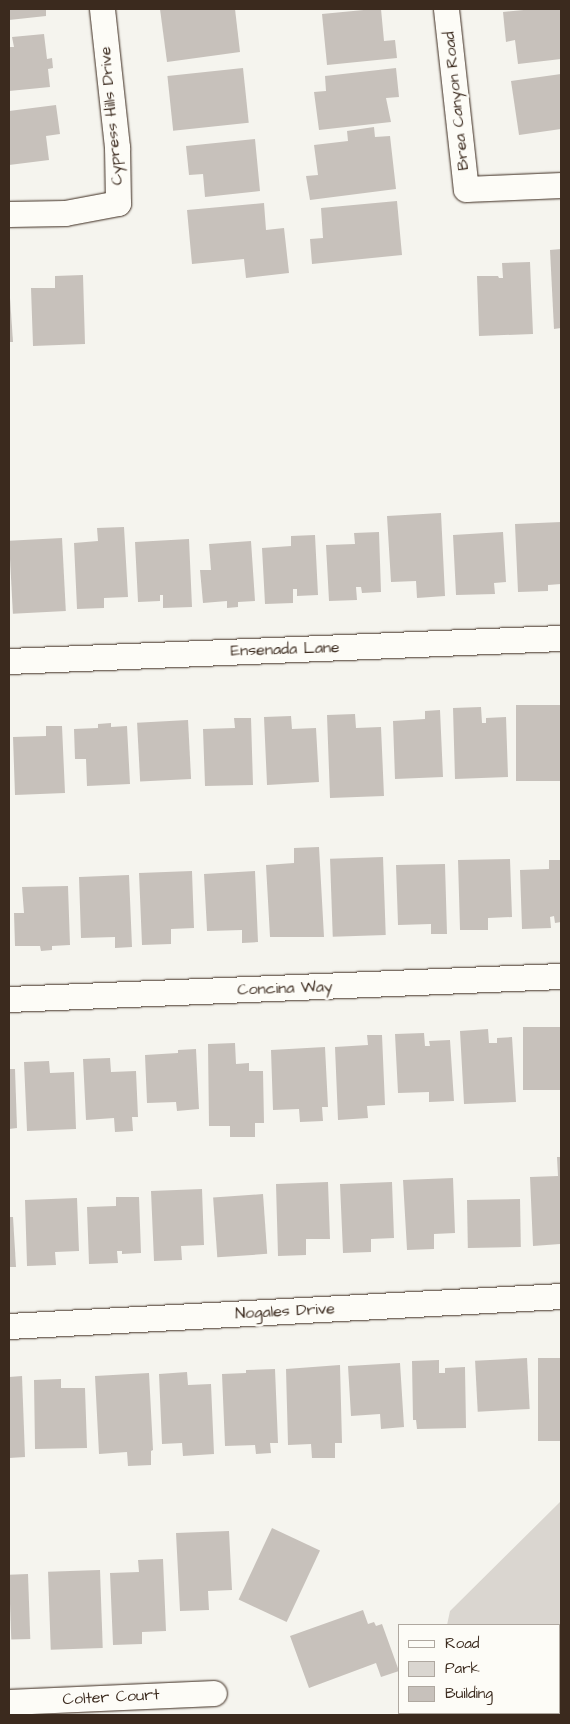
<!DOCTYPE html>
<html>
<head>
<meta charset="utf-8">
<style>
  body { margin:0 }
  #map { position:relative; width:570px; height:1724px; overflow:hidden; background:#f5f4ee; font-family:"Architects Daughter",sans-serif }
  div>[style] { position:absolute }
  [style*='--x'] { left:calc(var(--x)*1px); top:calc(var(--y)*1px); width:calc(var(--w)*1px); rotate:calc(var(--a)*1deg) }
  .green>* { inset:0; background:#dad6d0 }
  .building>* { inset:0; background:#c7c1bb; transform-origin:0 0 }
  .roads { filter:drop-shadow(0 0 1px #3b2a1e) drop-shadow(0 0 1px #3b2a1e) }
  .minor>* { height:25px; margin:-12.5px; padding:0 12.5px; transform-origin:12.5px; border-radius:12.5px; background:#fdfcf7 }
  span { translate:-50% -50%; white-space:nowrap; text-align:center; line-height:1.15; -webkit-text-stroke:5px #fdfcf7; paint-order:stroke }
  .street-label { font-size:16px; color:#3b2a1e }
  .frame { position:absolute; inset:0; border:10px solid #3b2a1e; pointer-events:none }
  .legend { position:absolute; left:398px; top:1624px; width:162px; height:90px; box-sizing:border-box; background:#fdfcf7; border:1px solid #afa8a0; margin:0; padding:6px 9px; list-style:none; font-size:15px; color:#3b2a1e }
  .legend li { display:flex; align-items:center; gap:10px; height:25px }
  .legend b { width:25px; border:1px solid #afa8a0 }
</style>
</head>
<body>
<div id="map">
  <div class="green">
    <i style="clip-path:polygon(561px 1501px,561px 1715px,426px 1715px,426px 1713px,559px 1713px,559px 1625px,447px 1625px,450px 1611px)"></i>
  </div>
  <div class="building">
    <i style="clip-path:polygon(9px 9px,46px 9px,46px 16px,9px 20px)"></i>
    <i style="clip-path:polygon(160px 9px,235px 9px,240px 52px,167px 62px)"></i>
    <i style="clip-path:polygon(374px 9px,381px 9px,384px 41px,395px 40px,397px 58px,327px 65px,322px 14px)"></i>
    <i style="clip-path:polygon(534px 9px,561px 9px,561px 59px,518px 64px,515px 40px,506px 42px,503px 12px)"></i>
    <i style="clip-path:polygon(44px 34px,47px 59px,52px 58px,53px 68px,48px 69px,50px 87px,9px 91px,9px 47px,14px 47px,12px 37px)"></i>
    <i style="left:243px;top:68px;width:55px;height:76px;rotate:84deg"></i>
    <i style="clip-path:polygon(396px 68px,399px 97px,386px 98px,391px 122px,319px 130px,314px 92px,326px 91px,325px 76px)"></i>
    <i style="clip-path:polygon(561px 74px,561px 129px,519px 135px,511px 81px)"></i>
    <i style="clip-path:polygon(56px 105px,60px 134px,46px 136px,49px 160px,9px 165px,9px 111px)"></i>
    <i style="clip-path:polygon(374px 127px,375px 137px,390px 136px,396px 189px,310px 200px,306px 176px,318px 175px,314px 145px,348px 141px,347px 131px)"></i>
    <i style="clip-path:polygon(255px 139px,260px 191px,205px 197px,203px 174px,189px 175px,186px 146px)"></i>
    <i style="clip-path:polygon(397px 201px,402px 255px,312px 264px,310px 239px,323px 238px,321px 208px)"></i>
    <i style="clip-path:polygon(264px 203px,266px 230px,284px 228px,289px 273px,246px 278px,244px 259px,192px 264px,187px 210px)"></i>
    <i style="clip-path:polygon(561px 249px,561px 328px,554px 329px,550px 250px)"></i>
    <i style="clip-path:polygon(530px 262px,533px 334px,479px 336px,477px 276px,498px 276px,499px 278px,503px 278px,502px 263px)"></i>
    <i style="clip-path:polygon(83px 275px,85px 344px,33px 346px,31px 288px,55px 288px,55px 276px)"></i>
    <i style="clip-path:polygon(9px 283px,13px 342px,9px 342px)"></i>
    <i style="clip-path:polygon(441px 513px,445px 596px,417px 598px,416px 581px,391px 582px,387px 516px)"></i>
    <i style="clip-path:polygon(561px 522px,561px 584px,548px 585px,548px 591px,518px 592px,515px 524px)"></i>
    <i style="clip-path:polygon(124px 527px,128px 597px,104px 598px,104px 608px,77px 609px,74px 543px,98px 541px,97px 528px)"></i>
    <i style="clip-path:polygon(379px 532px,381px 592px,362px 593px,361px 587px,356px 587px,357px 600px,329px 601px,326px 545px,355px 544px,354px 533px)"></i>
    <i style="clip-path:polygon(503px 532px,506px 582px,494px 583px,495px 594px,456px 595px,453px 535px)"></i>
    <i style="clip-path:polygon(315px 535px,318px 595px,297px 596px,297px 589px,293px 589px,293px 603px,265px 604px,262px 548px,291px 546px,291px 536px)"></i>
    <i style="left:62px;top:538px;width:73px;height:53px;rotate:87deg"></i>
    <i style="clip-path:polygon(189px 539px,192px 607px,163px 608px,163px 595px,160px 595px,160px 601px,138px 602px,135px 542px)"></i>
    <i style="clip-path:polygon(251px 541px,255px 601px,238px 602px,238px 607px,227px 608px,227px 601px,203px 603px,200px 570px,211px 570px,209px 544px)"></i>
    <i style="left:561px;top:705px;width:76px;height:45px;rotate:90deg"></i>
    <i style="clip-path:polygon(481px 707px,482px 723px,486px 723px,486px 718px,506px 717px,508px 777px,455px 779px,453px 708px)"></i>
    <i style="clip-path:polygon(440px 710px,443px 777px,395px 779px,393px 721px,425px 719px,425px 711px)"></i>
    <i style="clip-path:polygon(355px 714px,356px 728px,381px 727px,384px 796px,330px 798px,327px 715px)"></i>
    <i style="clip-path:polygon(291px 716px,292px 729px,316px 728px,319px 782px,267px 785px,264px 717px)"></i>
    <i style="clip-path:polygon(234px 718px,251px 718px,253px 785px,205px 786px,203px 729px,235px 728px)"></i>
    <i style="left:188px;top:720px;width:59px;height:51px;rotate:87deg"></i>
    <i style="clip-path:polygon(111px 723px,111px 727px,127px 726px,130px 784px,87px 786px,86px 759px,75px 759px,74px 729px,98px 728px,98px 724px)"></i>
    <i style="clip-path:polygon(46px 726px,62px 726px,65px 793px,15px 795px,13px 737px,46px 736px)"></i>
    <i style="clip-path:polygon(319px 847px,324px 937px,270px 937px,266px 865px,294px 863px,294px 848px)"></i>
    <i style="left:383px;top:857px;width:78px;height:53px;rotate:88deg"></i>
    <i style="clip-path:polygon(510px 859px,512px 917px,488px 918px,488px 930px,460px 930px,458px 860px)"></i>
    <i style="clip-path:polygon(549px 860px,561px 860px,561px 922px,555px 923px,554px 916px,550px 917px,551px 928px,522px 929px,520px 870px,549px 869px)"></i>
    <i style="clip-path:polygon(445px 864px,447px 934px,431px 934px,431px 924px,398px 925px,396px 865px)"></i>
    <i style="clip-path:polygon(192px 871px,194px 928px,171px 929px,171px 944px,142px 945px,139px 873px)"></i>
    <i style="clip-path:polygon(255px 871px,258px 942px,242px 943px,242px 930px,207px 931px,204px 874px)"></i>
    <i style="clip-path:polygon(129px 875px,132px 947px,115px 948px,115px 937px,81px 938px,79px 877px)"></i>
    <i style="clip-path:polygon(68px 886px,70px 945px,52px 946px,52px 950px,41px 951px,40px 946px,15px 946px,14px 913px,24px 913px,22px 887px)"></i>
    <i style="left:561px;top:1027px;width:63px;height:38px;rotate:90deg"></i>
    <i style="clip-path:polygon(488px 1029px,489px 1043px,497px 1043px,497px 1038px,512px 1037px,516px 1102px,464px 1104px,460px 1031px)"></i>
    <i style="clip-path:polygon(424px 1033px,425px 1046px,430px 1046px,429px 1041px,450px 1040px,454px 1101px,429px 1102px,429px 1092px,398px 1093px,395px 1034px)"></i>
    <i style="clip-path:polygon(367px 1035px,382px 1035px,385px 1105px,367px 1106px,368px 1118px,338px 1120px,335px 1047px,368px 1045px)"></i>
    <i style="clip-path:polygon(235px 1043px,236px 1064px,249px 1063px,249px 1071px,263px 1071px,264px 1123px,255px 1123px,255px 1137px,230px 1137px,230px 1126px,209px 1126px,208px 1044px)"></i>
    <i style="clip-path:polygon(325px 1047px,328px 1107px,322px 1107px,323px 1121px,300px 1122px,299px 1109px,273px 1110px,271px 1050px)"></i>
    <i style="clip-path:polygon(196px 1049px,199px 1109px,177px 1111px,176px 1102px,147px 1103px,145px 1055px,178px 1053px,178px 1050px)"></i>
    <i style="clip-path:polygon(110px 1058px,111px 1072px,136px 1071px,138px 1117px,132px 1117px,133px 1131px,115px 1132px,114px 1118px,86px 1120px,83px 1059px)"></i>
    <i style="clip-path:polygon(49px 1061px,50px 1073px,74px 1072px,76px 1129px,27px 1131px,24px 1062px)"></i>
    <i style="clip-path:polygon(9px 1069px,15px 1069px,17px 1128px,9px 1129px)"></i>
    <i style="clip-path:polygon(557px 1157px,561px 1157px,560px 1244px,533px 1246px,530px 1177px,558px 1176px)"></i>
    <i style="clip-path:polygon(453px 1178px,455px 1233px,434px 1234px,434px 1249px,407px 1250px,403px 1180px)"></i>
    <i style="clip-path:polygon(328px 1182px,330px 1239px,306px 1239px,306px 1255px,278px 1256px,276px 1184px)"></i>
    <i style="clip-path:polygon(392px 1182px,394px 1238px,371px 1239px,371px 1252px,343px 1253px,340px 1184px)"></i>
    <i style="clip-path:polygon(202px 1189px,204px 1245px,181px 1246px,182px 1260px,154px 1261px,151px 1191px)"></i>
    <i style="left:263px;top:1194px;width:60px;height:50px;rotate:86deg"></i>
    <i style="clip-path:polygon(116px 1197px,139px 1197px,141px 1253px,122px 1254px,122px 1251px,117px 1251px,118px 1263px,89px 1264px,87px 1207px,116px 1206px)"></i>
    <i style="clip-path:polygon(77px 1198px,79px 1251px,55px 1252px,56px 1265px,27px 1266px,25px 1200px)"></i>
    <i style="left:520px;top:1199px;width:48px;height:53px;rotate:89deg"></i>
    <i style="clip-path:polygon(9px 1217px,13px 1217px,16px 1267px,9px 1267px)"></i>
    <i style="left:527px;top:1358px;width:51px;height:52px;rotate:87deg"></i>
    <i style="left:561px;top:1358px;width:83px;height:23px;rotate:90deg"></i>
    <i style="clip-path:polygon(439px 1360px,439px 1373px,445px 1373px,445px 1368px,465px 1367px,466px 1428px,417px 1429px,416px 1420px,413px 1420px,412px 1361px)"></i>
    <i style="clip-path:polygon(400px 1363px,404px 1427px,381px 1429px,380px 1414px,351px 1416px,348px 1366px)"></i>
    <i style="clip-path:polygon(340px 1365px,342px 1443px,335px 1443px,335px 1458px,312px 1458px,311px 1444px,288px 1445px,286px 1369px)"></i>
    <i style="clip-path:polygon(275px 1369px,278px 1443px,270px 1443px,271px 1453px,256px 1454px,255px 1445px,225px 1446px,222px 1374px,246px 1373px,246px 1370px)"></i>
    <i style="clip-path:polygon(187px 1372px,188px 1385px,211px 1384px,214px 1454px,183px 1456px,182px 1443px,162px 1444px,159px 1374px)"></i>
    <i style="clip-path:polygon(149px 1373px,153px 1450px,151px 1451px,151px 1465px,128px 1466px,127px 1452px,99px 1454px,95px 1376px)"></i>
    <i style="clip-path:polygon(22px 1376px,25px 1457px,9px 1458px,9px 1377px)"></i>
    <i style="clip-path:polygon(61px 1379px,61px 1388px,85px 1388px,87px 1448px,35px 1449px,34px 1380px)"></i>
    <i style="left:272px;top:1528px;width:53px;height:79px;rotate:25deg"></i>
    <i style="clip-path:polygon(229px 1531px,232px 1590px,208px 1591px,209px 1610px,180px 1611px,176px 1533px)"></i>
    <i style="clip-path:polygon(163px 1559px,166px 1631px,142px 1632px,142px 1644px,113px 1645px,110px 1573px,139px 1572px,138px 1560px)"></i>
    <i style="left:100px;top:1570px;width:78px;height:52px;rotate:88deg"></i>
    <i style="left:28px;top:1574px;width:65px;height:19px;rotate:88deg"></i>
    <i style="clip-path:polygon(363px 1610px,368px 1624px,374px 1622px,376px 1626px,382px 1624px,399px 1671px,381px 1677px,376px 1663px,309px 1688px,290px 1636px)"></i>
  </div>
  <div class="roads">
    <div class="minor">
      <i style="--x:446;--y:9;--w:181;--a:83.7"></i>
      <i style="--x:466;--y:189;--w:95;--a:-2.4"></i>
      <i style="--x:9;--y:214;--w:56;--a:-1"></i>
      <i style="--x:65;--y:213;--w:54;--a:-10.7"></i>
      <i style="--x:118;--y:203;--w:56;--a:-91"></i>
      <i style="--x:117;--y:147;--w:139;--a:-96.2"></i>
      <i style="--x:9;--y:661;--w:552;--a:-2.39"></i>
      <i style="--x:9;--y:999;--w:552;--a:-2.39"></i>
      <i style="--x:9;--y:1326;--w:553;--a:-3.11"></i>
      <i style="--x:9;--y:1702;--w:205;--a:-2.5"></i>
    </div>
  </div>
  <div class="street-label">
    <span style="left:456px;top:101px;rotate:-96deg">Brea Canyon Road</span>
    <span style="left:111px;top:116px;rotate:-95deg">Cypress Hills Drive</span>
    <span style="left:285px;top:649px;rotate:-2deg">Ensenada Lane</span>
    <span style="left:285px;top:988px;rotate:-2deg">Concina Way</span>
    <span style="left:285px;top:1311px;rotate:-3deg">Nogales Drive</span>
    <span style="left:111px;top:1697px;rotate:-3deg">Colter Court</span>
  </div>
  <div class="frame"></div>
  <ul class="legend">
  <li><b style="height:6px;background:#fdfcf7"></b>Road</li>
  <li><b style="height:14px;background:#dad6d0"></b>Park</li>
  <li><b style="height:14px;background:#c7c1bb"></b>Building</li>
  </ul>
</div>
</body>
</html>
